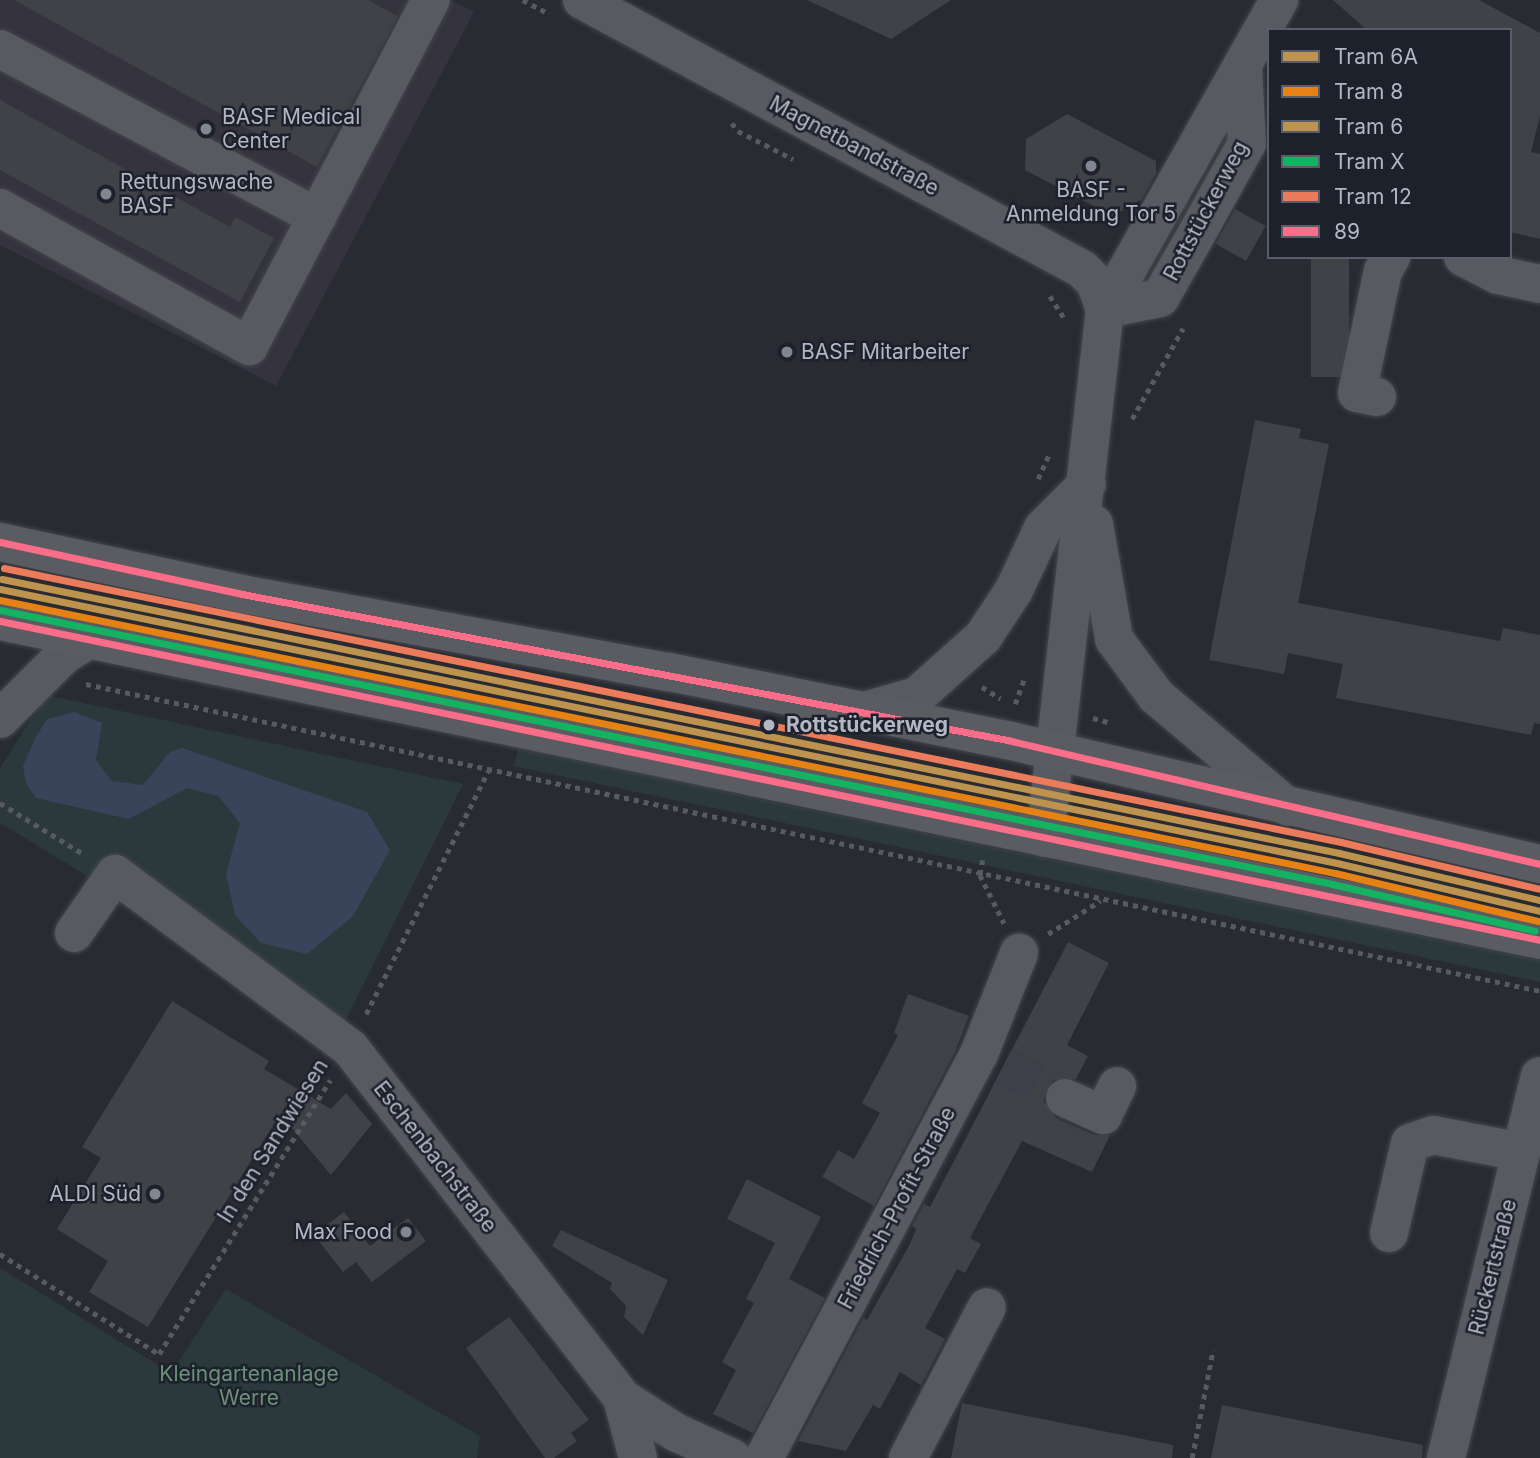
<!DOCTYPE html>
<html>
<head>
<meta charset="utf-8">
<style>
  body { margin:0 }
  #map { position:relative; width:1540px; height:1458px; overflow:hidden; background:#282b32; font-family:Inter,sans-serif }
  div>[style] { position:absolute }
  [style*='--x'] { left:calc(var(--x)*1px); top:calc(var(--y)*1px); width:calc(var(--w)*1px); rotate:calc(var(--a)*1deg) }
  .medical>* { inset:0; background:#35333e }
  .green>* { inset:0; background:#2b393c }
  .water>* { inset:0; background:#39445a }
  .building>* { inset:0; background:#3f4247; transform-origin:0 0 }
  .minor-tunnel>* { height:38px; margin-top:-19px; transform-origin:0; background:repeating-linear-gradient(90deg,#3d4048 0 38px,transparent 0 57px) }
  .path>* { height:4.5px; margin-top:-2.25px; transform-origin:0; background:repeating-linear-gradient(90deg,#575a5f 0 5px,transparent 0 10px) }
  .roads { filter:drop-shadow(0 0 2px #44464b) drop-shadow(0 0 2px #44464b) }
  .minor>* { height:38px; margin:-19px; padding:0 19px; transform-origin:19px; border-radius:19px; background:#575a61 }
  .major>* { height:38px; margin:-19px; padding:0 19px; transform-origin:19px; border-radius:19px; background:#5a5c62 }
  .bus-1>* { height:7px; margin:-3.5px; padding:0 3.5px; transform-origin:3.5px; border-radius:3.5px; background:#fb6d88 }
  .tram-1>* { height:7px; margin:-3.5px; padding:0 3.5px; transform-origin:3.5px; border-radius:3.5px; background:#be934e }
  .tram-2>* { height:7px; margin:-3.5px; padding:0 3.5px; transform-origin:3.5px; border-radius:3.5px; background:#e68113 }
  .tram-3>* { height:7px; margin:-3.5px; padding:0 3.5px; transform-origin:3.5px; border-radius:3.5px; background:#be934e }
  .tram-4>* { height:7px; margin:-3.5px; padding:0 3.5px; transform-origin:3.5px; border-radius:3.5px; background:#13b361 }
  .tram-5>* { height:7px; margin:-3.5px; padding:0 3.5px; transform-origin:3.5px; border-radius:3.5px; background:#eb7b5a }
  .dots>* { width:19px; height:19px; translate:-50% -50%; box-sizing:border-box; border:4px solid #1c212c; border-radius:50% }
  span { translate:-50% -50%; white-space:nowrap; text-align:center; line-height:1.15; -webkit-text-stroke:5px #1c212c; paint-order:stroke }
  .poi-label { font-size:21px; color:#b2b7c3 }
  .left { translate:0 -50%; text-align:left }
  .right { translate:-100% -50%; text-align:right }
  .street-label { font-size:21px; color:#b2b7c3 }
  .stop-label { font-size:21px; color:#b2b7c3; font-weight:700 }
  .park-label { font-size:21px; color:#6c9179 }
  .legend { position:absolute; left:1267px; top:28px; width:245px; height:231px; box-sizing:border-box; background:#1c212c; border:2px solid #585d68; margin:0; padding:9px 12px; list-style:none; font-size:21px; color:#b2b7c3 }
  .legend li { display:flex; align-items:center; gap:14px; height:35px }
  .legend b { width:35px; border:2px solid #585d68 }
</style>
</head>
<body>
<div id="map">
  <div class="medical">
    <i style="clip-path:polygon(0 0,451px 0,474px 12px,276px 386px,0 245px)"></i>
  </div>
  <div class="green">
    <i style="clip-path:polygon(46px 695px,463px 784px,341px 1030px,0 823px,0 768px)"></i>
    <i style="clip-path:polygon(520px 745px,757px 799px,1540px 960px,1540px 982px,513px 766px)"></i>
    <i style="clip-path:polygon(0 1268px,171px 1373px,226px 1289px,480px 1436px,477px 1458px,0 1458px)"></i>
  </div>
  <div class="water">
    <i style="clip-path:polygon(75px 712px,102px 723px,96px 760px,112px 781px,143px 785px,170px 752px,182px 748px,367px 812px,390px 850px,353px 916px,307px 954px,261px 943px,235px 915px,226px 874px,240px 823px,218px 796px,187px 788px,129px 819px,36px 798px,26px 783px,23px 766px,36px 737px,47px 719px)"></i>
  </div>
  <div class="building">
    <i style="clip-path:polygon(14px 0,368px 0,398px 16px,317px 167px)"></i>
    <i style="clip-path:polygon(807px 0,951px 0,891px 39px)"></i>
    <i style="clip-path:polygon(1333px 0,1479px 0,1540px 33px,1540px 116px,1531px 152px,1540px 154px,1540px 239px,1510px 232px,1510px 30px,1367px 30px)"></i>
    <i style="clip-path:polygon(0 100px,230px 227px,235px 217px,274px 238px,240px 302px,0 170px)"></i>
    <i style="clip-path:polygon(1067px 114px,1156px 161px,1156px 174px,1142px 199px,1113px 216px,1025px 170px,1026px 139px)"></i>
    <i style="left:1235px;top:209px;width:35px;height:40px;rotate:29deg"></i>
    <i style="left:1311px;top:257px;width:38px;height:120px"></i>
    <i style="clip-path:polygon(1255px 420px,1301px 429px,1299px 438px,1329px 444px,1298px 603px,1500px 641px,1503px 628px,1540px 635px,1540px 724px,1534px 723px,1531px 735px,1336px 698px,1343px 664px,1288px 653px,1284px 674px,1209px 660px)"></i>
    <i style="clip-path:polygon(1068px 942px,1109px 963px,1067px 1045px,1088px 1056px,1076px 1079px,1053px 1080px,1043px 1100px,1056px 1118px,1094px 1135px,1110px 1135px,1092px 1172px,1022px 1141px,970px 1238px,981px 1244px,965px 1273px,957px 1269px,925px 1328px,945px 1339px,921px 1385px,900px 1372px,880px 1409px,873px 1405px,846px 1451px,798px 1441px,863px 1318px,867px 1320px,910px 1244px,916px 1229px,912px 1226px,924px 1204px,930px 1207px)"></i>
    <i style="clip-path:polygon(908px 994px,969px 1016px,955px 1052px,874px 1206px,822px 1177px,838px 1150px,854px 1159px,880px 1113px,862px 1103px,898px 1035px,894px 1033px)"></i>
    <i style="clip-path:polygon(172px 1001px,269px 1061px,264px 1069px,331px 1109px,346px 1093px,372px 1124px,331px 1175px,280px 1114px,148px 1327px,89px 1292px,108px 1261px,57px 1229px,101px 1158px,82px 1147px)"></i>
    <i style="clip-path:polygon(747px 1179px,821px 1217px,789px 1279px,825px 1298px,753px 1433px,713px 1414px,736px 1370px,722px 1362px,754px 1303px,746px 1299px,775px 1243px,727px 1219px)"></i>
    <i style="clip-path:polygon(344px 1212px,370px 1246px,408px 1218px,426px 1241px,372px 1282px,356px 1262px,343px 1272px,314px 1235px)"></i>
    <i style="clip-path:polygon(561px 1230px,668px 1280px,643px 1335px,624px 1317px,626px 1306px,610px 1289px,612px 1283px,552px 1246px)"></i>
    <i style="clip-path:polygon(509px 1317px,589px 1420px,571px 1433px,577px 1441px,554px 1458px,545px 1458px,466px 1348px)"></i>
    <i style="clip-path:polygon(962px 1403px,1173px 1445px,1172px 1458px,951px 1458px)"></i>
    <i style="clip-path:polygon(1222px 1405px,1423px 1445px,1422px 1458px,1211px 1458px)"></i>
  </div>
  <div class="minor-tunnel">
    <i style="--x:1003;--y:1066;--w:70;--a:27.3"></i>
  </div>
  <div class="path">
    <i style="--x:523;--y:0;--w:30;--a:28"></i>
    <i style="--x:732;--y:123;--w:10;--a:53"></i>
    <i style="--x:738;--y:131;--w:62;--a:27"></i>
    <i style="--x:1050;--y:296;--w:30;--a:57"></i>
    <i style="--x:1132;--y:419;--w:104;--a:-60.7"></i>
    <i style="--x:1038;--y:479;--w:30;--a:-66"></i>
    <i style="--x:86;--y:684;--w:1486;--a:11.92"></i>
    <i style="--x:982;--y:687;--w:22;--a:32"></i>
    <i style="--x:1015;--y:704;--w:27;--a:-70"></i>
    <i style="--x:1093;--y:718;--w:20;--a:15"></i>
    <i style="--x:0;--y:803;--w:100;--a:31.5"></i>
    <i style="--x:983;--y:860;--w:15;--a:101"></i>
    <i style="--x:980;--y:875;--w:54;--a:63.4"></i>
    <i style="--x:1048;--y:934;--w:62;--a:-32.4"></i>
    <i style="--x:366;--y:1014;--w:272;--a:-63.3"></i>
    <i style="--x:0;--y:1254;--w:188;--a:32.2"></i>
    <i style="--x:159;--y:1354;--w:323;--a:-58"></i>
    <i style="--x:1192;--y:1458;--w:110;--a:-79"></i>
  </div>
  <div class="roads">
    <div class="minor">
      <i style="--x:582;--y:0;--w:568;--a:28.28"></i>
      <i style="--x:1082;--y:269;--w:18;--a:45"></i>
      <i style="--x:1095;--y:282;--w:29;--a:70"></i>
      <i style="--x:0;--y:49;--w:359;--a:27.9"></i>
      <i style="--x:0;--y:208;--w:285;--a:29"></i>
      <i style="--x:249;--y:346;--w:391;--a:-62.3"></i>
      <i style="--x:1463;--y:257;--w:39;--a:27"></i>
      <i style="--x:1498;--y:275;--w:43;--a:12.1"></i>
      <i style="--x:1105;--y:309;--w:56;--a:-11.3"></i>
      <i style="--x:1160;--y:298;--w:75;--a:-60.4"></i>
      <i style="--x:1197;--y:233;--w:103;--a:-60.9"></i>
      <i style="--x:1247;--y:143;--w:76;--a:-93"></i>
      <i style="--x:1377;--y:397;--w:20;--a:-169"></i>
      <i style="--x:1357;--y:393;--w:125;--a:-78"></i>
      <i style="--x:1383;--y:271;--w:16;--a:-60"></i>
      <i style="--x:1094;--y:524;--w:117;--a:80.1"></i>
      <i style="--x:1114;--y:639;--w:71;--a:53.6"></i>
      <i style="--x:1156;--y:696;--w:172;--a:40.1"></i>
      <i style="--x:864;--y:711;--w:55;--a:-15.8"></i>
      <i style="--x:917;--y:696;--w:89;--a:-41.8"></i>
      <i style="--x:983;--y:637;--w:56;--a:-56.6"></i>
      <i style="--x:1014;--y:590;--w:68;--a:-64.9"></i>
      <i style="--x:1043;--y:528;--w:62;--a:-45"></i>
      <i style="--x:0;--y:719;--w:91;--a:-45"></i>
      <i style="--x:64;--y:655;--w:31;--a:-32"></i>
      <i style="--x:1045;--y:838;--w:532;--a:-83.53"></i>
      <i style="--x:1105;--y:309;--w:355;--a:-60.6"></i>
      <i style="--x:74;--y:933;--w:72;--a:-55.2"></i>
      <i style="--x:115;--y:874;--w:292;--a:36.5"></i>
      <i style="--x:350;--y:1048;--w:443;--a:52.1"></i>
      <i style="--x:622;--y:1398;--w:63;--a:32.7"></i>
      <i style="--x:675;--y:1432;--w:63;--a:24.5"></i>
      <i style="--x:1065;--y:1098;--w:42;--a:24.1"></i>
      <i style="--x:1103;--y:1115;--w:32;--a:-64"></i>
      <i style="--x:1389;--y:1233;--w:92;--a:-76.9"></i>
      <i style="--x:1410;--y:1143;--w:24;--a:-19"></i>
      <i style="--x:1433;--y:1135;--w:90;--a:10.9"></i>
      <i style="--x:622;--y:1398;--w:62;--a:75.1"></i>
      <i style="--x:764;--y:1458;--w:458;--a:-62"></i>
      <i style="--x:979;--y:1054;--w:109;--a:-68.4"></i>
      <i style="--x:908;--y:1458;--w:170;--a:-62.4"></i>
      <i style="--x:1446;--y:1458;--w:393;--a:-76.2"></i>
    </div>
    <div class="major">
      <i style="--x:0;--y:542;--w:248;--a:12.1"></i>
      <i style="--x:242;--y:594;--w:434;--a:10.4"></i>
      <i style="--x:669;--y:672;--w:345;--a:11.4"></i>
      <i style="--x:1007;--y:740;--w:547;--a:13.1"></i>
      <i style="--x:0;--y:621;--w:1573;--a:11.7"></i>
    </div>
  </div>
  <div class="bus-1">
    <i style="--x:0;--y:542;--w:248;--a:12.1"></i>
    <i style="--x:242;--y:594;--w:779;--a:10.8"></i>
    <i style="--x:1007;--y:740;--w:547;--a:13.1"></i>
    <i style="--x:0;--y:621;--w:1573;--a:11.7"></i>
  </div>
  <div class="tram-1">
    <i style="--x:0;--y:589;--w:1365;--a:11.58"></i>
    <i style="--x:1337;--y:863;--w:209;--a:13.3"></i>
  </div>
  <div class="tram-2">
    <i style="--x:0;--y:600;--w:1363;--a:11.56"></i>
    <i style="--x:1335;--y:873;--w:209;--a:13.3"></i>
  </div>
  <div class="tram-3">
    <i style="--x:2;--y:579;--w:1365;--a:11.58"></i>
    <i style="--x:1339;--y:853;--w:206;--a:13.2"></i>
  </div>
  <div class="tram-4">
    <i style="--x:0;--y:610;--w:1360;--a:11.62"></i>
    <i style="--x:1332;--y:884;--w:208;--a:13"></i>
  </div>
  <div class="tram-5">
    <i style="--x:4;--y:568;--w:1365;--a:11.58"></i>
    <i style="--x:1341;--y:842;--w:204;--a:13.3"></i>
  </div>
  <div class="dots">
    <i style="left:206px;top:129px;background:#828690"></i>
    <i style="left:1091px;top:166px;background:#828690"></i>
    <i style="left:106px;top:194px;background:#828690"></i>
    <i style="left:787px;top:352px;background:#828690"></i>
    <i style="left:769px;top:725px;background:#b2b7c3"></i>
    <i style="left:155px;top:1194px;background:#828690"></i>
    <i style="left:406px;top:1232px;background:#828690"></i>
  </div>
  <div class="poi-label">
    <span class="left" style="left:222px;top:129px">BASF Medical<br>Center</span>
    <span class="left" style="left:120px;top:194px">Rettungswache<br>BASF</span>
    <span style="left:1091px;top:202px">BASF -<br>Anmeldung Tor 5</span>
    <span class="left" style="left:801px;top:352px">BASF Mitarbeiter</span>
    <span class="right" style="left:141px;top:1194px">ALDI Süd</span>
    <span class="right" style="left:392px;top:1232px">Max Food</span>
  </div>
  <div class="street-label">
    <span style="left:854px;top:146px;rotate:28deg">Magnetbandstraße</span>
    <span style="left:1206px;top:211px;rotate:-62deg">Rottstückerweg</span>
    <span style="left:273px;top:1141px;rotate:-58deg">In den Sandwiesen</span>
    <span style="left:435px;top:1157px;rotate:52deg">Eschenbachstraße</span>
    <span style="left:897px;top:1208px;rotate:-62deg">Friedrich-Profit-Straße</span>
    <span style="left:1493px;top:1267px;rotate:-76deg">Rückertstraße</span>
  </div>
  <div class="stop-label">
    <span class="left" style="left:786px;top:725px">Rottstückerweg</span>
  </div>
  <div class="park-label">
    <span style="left:249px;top:1386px">Kleingartenanlage<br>Werre</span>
  </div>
  <ul class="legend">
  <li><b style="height:9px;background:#be934e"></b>Tram 6A</li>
  <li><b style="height:9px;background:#e68113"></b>Tram 8</li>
  <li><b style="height:9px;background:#be934e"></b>Tram 6</li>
  <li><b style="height:9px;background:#13b361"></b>Tram X</li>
  <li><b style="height:9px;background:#eb7b5a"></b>Tram 12</li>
  <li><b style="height:9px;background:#fb6d88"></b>89</li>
  </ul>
</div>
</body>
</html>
